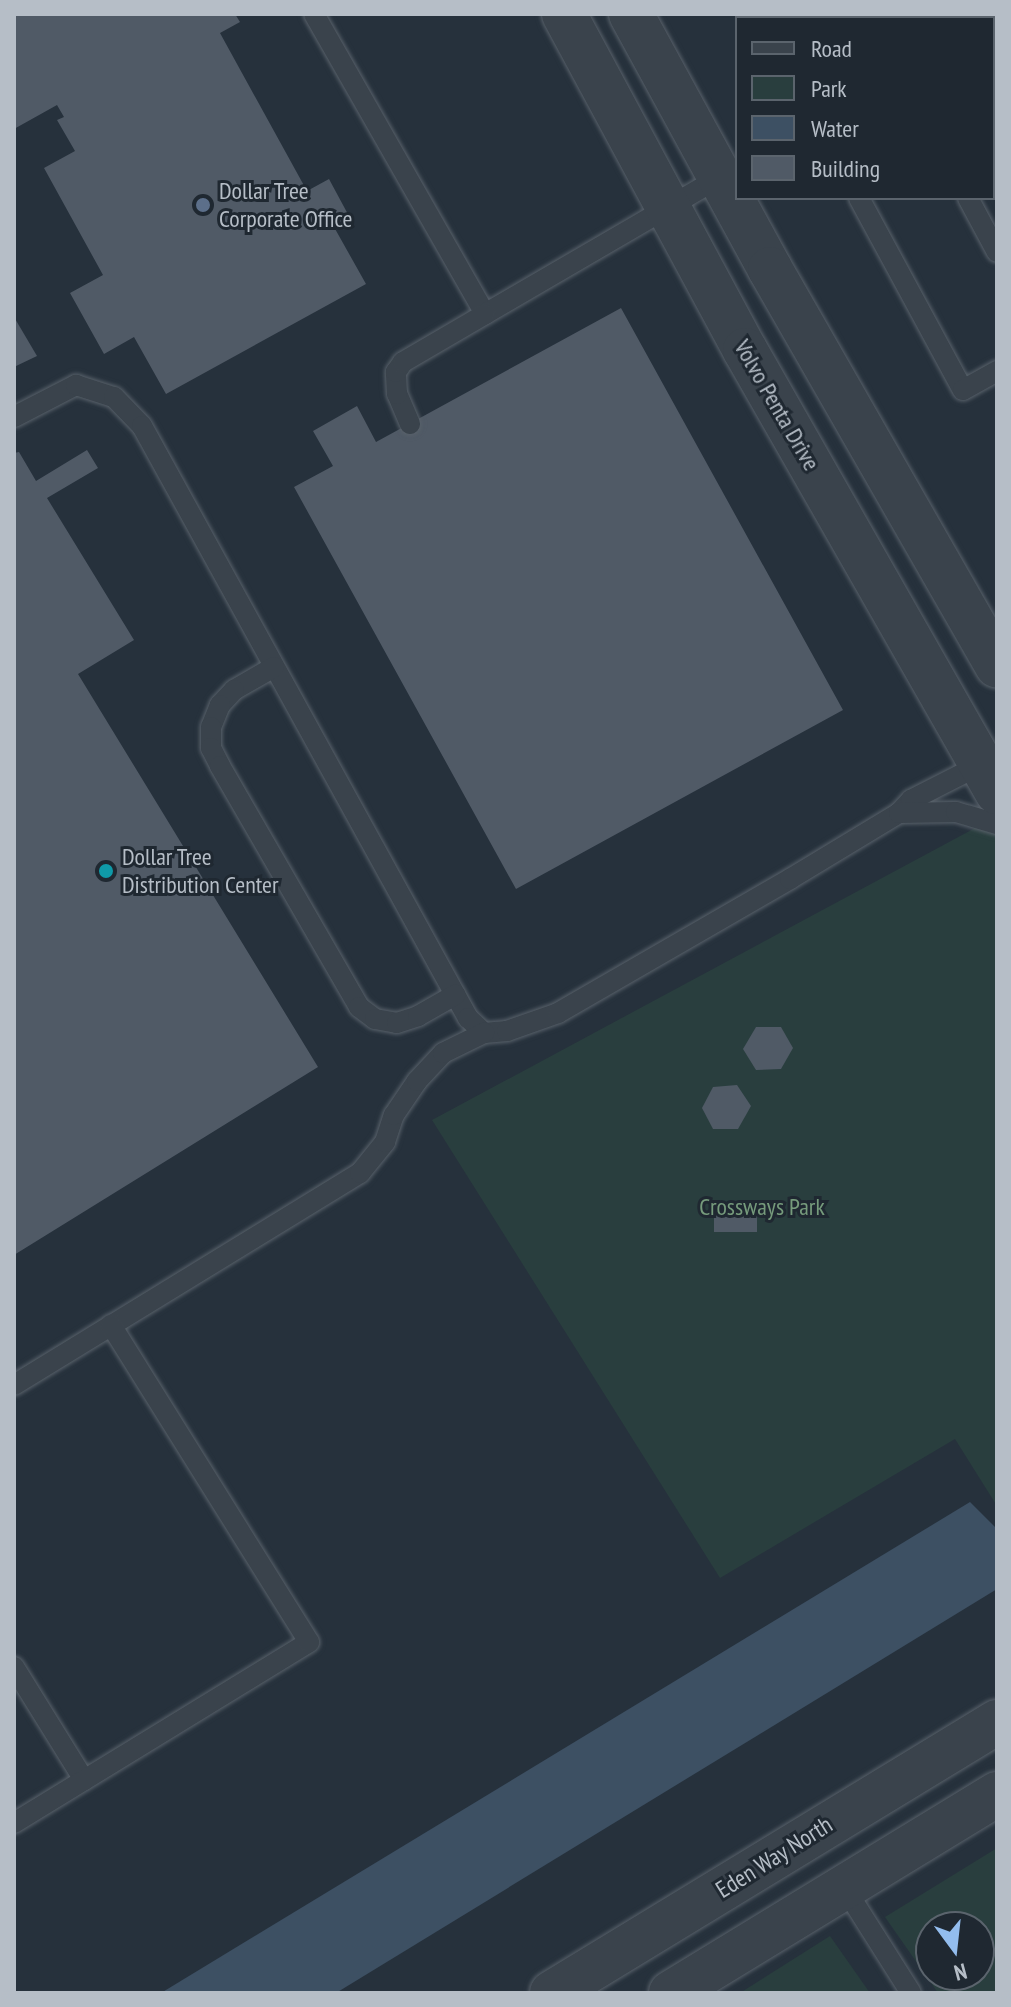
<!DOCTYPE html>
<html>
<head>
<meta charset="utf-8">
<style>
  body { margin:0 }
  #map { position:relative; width:1011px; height:2007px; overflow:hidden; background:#26313c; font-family:"PT Sans Narrow",sans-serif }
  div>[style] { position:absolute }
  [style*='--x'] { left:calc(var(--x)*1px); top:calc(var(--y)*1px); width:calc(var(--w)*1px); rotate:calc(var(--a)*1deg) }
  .green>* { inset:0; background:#293e3e }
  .water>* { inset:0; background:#3d5063 }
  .building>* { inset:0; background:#505a66; transform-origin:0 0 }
  .roads { filter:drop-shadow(0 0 2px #58616a) drop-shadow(0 0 2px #58616a) }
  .service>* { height:20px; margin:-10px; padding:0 10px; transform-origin:10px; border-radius:10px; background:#3a434c }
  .tertiary>* { height:44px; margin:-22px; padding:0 22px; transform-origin:22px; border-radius:22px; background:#3a434c }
  .dots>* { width:22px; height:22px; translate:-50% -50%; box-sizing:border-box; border:4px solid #1f2831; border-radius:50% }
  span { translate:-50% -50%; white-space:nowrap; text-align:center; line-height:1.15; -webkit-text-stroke:6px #1f2831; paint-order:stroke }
  .poi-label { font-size:24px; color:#b6bec7 }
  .left { translate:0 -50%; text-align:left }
  .street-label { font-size:24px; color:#b6bec7 }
  .park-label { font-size:24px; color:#769b7c }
  .frame { position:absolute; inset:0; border:16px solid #b6bec7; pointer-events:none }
  .legend { position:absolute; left:735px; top:16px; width:260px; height:184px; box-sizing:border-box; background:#1f2831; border:2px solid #5b646d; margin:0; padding:10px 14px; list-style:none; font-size:24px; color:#b6bec7 }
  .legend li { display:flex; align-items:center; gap:16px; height:40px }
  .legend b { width:40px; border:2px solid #5b646d }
  .north { position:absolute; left:915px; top:1911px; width:80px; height:80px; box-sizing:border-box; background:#1f2831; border:2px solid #5b646d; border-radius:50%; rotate:165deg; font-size:22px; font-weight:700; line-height:32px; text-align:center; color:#b6bec7 }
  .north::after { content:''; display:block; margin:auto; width:28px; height:36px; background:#93bdee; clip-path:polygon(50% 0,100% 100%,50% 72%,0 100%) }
</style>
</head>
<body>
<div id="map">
  <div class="green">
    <i style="clip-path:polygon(990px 820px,997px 833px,997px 1506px,955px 1439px,720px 1578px,432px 1120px)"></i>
    <i style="clip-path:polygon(evenodd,997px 1848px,997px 1993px,938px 1993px,885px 1917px,997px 1848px,931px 1927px,979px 1927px,979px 1975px,931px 1975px,931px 1927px)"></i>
    <i style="clip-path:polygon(830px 1936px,870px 1993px,740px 1993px)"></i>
  </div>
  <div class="water">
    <i style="clip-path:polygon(970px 1502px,997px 1529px,997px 1589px,336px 1993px,161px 1993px)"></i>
  </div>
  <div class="building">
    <i style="clip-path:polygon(14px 14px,235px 14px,240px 22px,220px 33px,307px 191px,329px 179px,350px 218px,334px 227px,366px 284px,166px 394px,134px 337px,104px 354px,70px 293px,103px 275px,44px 168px,75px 151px,57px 120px,64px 117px,57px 105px,14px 129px)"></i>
    <i style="clip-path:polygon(621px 308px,843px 710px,516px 889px,294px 487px,333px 466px,313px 431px,357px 406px,376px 442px)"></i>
    <i style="clip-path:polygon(14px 317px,37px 356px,14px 367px)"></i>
    <i style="clip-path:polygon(87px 450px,98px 468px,47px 498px,134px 640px,78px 674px,318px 1067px,14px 1255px,14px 453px,19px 452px,36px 481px)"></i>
    <i style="clip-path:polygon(756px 1027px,781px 1027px,793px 1048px,781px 1069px,756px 1070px,743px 1049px)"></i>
    <i style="clip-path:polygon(737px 1085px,751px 1106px,738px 1129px,713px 1129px,702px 1108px,713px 1087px)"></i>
    <i style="left:714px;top:1203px;width:43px;height:29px"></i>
  </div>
  <div class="roads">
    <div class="service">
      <i style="--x:314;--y:14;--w:345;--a:60.3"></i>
      <i style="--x:485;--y:314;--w:274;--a:-30.2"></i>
      <i style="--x:870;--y:14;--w:4;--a:63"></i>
      <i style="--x:859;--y:198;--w:218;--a:61.6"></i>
      <i style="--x:963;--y:390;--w:39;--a:-29"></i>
      <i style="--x:968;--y:198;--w:61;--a:61.8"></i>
      <i style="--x:14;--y:417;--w:70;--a:-27.3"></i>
      <i style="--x:76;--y:385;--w:40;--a:18"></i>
      <i style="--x:114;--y:397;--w:40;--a:46"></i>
      <i style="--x:142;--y:426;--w:676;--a:61.16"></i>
      <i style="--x:468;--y:1018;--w:22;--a:43"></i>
      <i style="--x:484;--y:1033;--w:23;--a:-5"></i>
      <i style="--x:507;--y:1031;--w:54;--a:-19.4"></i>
      <i style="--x:558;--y:1013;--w:268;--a:-30"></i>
      <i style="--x:790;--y:879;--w:127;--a:-31.2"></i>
      <i style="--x:899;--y:813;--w:18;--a:-47"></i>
      <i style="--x:911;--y:800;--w:80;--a:-26.9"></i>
      <i style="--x:410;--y:424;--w:33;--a:-113"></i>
      <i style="--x:397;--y:394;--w:22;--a:-93"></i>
      <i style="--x:396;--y:372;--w:12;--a:-55"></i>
      <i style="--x:403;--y:362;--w:95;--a:-30.3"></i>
      <i style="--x:274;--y:667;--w:46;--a:150.1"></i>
      <i style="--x:234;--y:690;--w:21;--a:133"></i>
      <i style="--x:220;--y:705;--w:24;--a:112"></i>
      <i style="--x:211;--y:727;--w:21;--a:90"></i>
      <i style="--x:211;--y:748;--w:20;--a:63"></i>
      <i style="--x:220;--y:766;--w:278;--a:60"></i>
      <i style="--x:359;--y:1007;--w:20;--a:37"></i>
      <i style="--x:375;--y:1019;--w:22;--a:10"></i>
      <i style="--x:397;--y:1023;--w:22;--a:-18"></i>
      <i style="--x:418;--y:1016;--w:43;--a:-29.6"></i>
      <i style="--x:899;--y:813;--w:57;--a:-1"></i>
      <i style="--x:956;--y:812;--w:43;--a:16.3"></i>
      <i style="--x:14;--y:1385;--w:406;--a:-31.5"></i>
      <i style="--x:360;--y:1173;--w:40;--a:-51"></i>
      <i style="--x:385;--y:1142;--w:28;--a:-72"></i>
      <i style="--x:394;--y:1115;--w:41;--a:-55.9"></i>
      <i style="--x:417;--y:1081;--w:38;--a:-47"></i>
      <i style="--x:443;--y:1053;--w:46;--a:-26"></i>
      <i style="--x:14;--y:1667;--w:133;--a:58.2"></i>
      <i style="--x:14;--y:1823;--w:346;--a:-31.5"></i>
      <i style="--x:309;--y:1642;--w:374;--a:-122"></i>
      <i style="--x:844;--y:1887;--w:125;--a:57.7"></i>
    </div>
    <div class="tertiary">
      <i style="--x:564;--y:14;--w:382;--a:61.7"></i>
      <i style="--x:745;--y:350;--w:509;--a:60.31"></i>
      <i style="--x:631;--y:14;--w:290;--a:61.4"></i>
      <i style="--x:770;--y:269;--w:457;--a:60.2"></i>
      <i style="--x:552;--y:1993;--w:521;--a:-31.34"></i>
      <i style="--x:671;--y:1993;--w:382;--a:-31.4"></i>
    </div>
  </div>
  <div class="dots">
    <i style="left:203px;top:205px;background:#5c6f8a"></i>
    <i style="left:106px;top:871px;background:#0f9aa8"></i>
  </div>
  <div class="poi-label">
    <span class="left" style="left:219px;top:205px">Dollar Tree<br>Corporate Office</span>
    <span class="left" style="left:122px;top:871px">Dollar Tree<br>Distribution Center</span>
  </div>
  <div class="street-label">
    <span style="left:777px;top:405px;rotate:60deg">Volvo Penta Drive</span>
    <span style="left:774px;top:1857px;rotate:-32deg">Eden Way North</span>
  </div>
  <div class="park-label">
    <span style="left:762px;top:1207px">Crossways Park</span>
  </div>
  <div class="frame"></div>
  <ul class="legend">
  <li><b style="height:10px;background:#3a434c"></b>Road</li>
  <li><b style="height:22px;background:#293e3e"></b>Park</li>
  <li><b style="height:22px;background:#3d5063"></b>Water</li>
  <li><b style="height:22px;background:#505a66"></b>Building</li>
  </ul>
  <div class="north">N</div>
</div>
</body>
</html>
